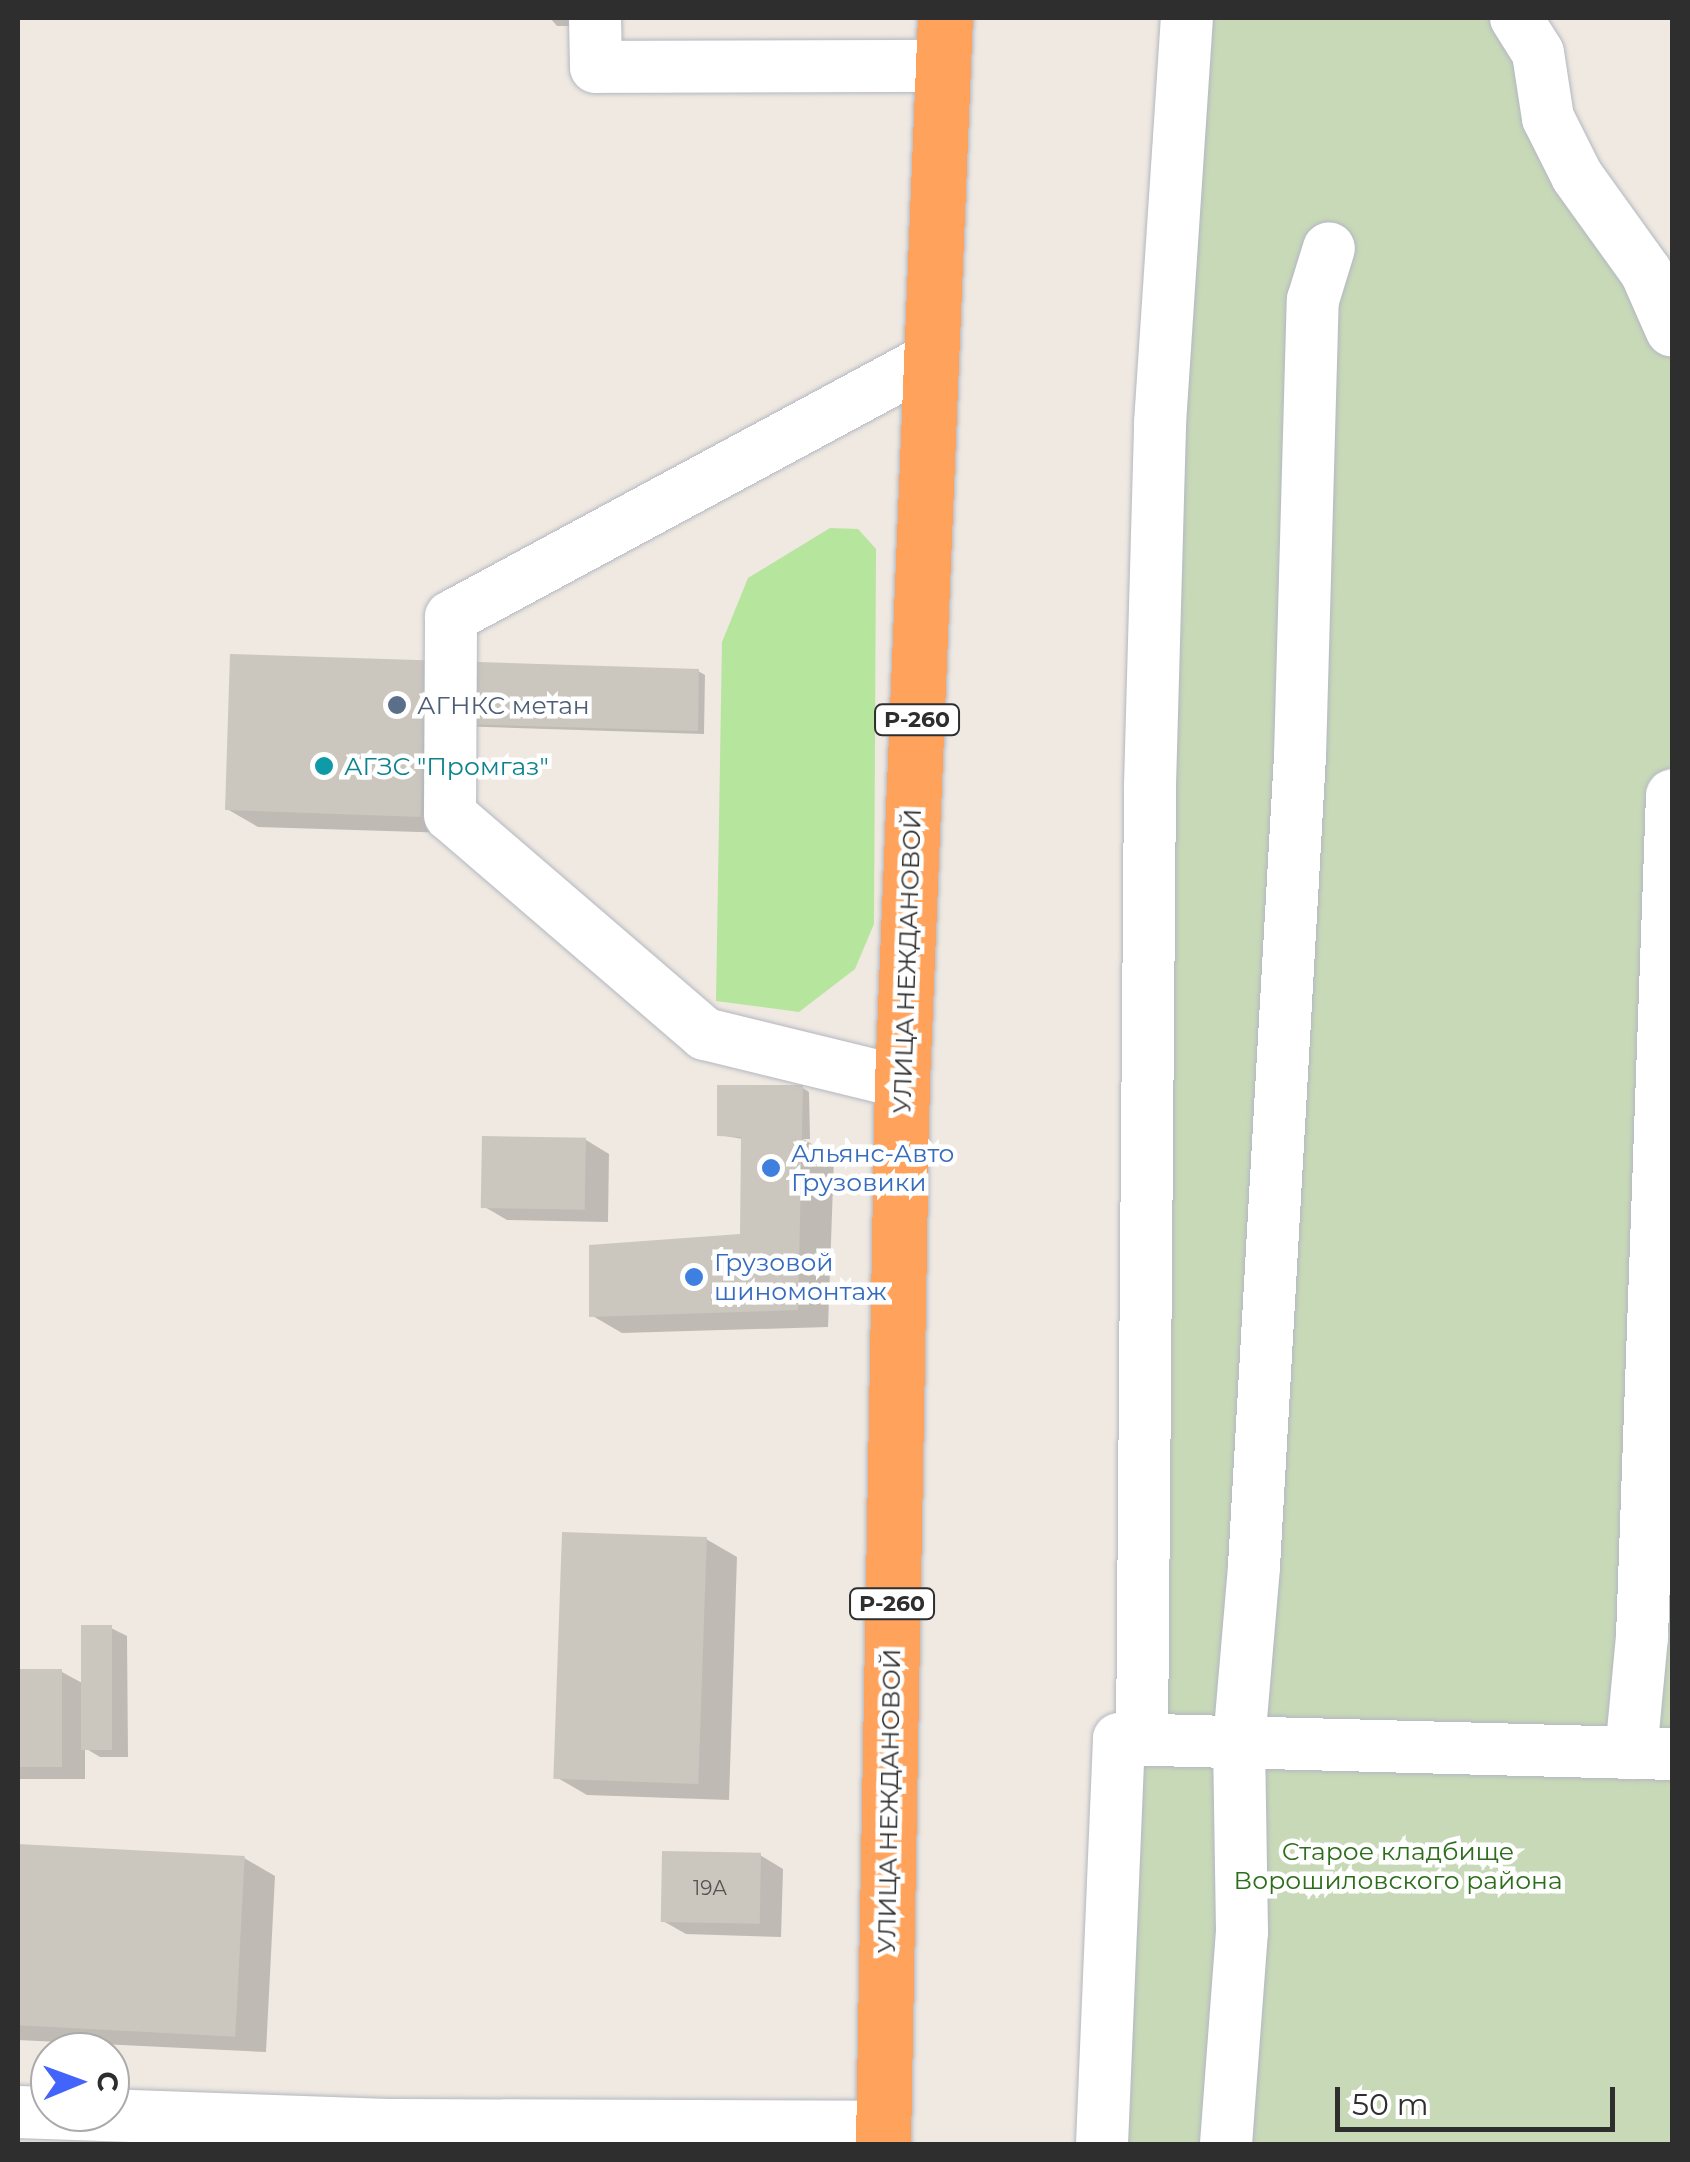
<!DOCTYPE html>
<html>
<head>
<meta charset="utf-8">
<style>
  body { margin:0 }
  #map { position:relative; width:1690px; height:2162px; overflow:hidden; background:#efe9e1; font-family:Montserrat,sans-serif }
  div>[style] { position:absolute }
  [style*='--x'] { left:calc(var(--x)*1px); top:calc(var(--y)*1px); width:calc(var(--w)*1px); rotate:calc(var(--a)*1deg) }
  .green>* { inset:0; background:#b6e59e }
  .cemetery>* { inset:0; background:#c8d9b8 }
  .shadow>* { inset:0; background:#0003 }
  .building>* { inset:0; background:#cbc7bf; transform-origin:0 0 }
  .roads { filter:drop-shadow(0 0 2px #b4b7c1) drop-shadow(0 0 2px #b4b7c1) }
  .minor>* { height:52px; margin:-26px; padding:0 26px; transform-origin:26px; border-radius:26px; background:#fff }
  .highway>* { height:55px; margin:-27.5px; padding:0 27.5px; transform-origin:27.5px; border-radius:27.5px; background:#ffa35c }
  .dots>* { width:28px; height:28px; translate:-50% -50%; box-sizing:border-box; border:5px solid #fff; border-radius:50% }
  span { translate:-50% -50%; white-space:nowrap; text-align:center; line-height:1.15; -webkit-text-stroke:9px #fff; paint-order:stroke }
  .number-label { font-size:20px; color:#555452 }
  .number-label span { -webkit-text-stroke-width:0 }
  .shield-label span { padding:2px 8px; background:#fff; border:2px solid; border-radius:8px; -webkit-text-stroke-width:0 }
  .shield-label { font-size:22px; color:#2e2e2e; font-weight:700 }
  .service-label { font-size:25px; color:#4e5e75 }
  .left { translate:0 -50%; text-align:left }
  .culture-label { font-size:25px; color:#0d838f }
  .street-label { font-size:25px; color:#2e2e2e }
  .shop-label { font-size:25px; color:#366cbe }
  .park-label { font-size:25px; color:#2c6e1b }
  .frame { position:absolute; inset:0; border:20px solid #2e2e2e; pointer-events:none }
  .north { position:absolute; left:30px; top:2032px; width:100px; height:100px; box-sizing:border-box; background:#fff; border:2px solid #ababab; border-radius:50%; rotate:89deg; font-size:28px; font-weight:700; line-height:40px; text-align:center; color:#2e2e2e }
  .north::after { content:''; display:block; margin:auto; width:35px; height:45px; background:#4264fb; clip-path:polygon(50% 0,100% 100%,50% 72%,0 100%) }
  .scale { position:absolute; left:1335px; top:2087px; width:280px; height:45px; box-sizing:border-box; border:5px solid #2e2e2e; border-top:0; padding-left:12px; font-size:30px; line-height:35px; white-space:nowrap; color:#2e2e2e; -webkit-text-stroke:8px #fff; paint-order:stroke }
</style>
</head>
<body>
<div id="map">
  <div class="green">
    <i style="clip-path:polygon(830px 528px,858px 529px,876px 549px,874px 924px,855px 969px,799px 1012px,716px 1001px,722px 642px,748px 578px)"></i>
  </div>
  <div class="cemetery">
    <i style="clip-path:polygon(1180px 18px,1531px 18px,1578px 148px,1672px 308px,1672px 2144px,1115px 2144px)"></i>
  </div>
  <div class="shadow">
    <i style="clip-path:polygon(550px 18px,596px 18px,596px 26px,557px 26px)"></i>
    <i style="clip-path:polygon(232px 657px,698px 671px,705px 675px,704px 734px,455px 726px,451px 833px,258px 827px,227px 809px)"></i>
    <i style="clip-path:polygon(803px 1088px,809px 1092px,810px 1139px,803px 1139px,834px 1157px,828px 1327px,622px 1333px,591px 1315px,742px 1236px,743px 1139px,719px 1135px)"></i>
    <i style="clip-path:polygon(586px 1140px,609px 1154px,608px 1222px,507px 1220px,483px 1206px)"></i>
    <i style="clip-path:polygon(706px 1539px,737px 1557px,729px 1800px,587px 1795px,556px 1777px)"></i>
    <i style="clip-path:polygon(111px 1628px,127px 1636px,128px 1757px,100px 1757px,85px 1748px,85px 1779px,18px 1779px,18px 1671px,62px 1672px,84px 1684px)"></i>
    <i style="clip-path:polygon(18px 1847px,244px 1858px,275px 1876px,266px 2052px,18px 2040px)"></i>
    <i style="clip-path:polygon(760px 1855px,783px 1869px,781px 1937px,686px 1934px,663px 1921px)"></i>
  </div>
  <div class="building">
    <i style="clip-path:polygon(230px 654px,699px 669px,698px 731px,424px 723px,421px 817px,225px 810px)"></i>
    <i style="clip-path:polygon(717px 1085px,803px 1085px,798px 1310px,589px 1317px,589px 1245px,740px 1234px,741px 1137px,717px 1136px)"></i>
    <i style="left:482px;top:1136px;width:104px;height:72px;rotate:1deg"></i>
    <i style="left:562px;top:1532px;width:145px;height:247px;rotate:2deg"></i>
    <i style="left:81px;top:1625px;width:31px;height:125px"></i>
    <i style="left:18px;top:1669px;width:44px;height:98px"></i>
    <i style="left:18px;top:1844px;width:227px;height:181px;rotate:3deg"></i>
    <i style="left:662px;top:1851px;width:99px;height:71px;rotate:1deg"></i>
  </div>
  <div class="roads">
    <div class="minor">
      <i style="--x:595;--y:18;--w:49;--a:88.8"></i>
      <i style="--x:596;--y:67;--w:347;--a:-0.2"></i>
      <i style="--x:1516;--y:18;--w:41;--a:57.8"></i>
      <i style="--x:1538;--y:53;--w:66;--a:81.3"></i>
      <i style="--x:1548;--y:118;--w:65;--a:63.4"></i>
      <i style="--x:1577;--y:176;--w:118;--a:54.3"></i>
      <i style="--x:1646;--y:272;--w:64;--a:66.2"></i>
      <i style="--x:902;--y:1082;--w:203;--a:-166.3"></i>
      <i style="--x:705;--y:1034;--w:336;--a:-139.3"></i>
      <i style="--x:450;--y:815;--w:198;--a:-89.7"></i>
      <i style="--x:451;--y:617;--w:546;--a:-28.3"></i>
      <i style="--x:1142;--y:1740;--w:955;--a:-89.52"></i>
      <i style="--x:1150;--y:785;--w:362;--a:-88.4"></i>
      <i style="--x:1160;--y:423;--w:406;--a:-86.2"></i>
      <i style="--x:1631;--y:1753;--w:117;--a:-84.6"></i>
      <i style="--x:1642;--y:1637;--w:842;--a:-87.96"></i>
      <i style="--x:18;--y:2112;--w:377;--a:2"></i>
      <i style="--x:395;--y:2125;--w:488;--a:0.2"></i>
      <i style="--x:1102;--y:2144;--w:405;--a:-87.6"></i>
      <i style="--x:1119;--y:1739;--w:553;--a:1.55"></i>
      <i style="--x:1226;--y:2144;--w:213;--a:-85.7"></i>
      <i style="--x:1242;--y:1932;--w:190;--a:-90.9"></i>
      <i style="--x:1239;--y:1742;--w:177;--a:-85.1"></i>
      <i style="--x:1254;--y:1566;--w:811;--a:-86.75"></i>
      <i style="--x:1300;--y:756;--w:456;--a:-88.4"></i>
      <i style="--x:1313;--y:300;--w:54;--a:-72.9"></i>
    </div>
    <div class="highway">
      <i style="--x:883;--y:2144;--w:1062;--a:-88.98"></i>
      <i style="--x:902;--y:1082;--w:1065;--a:-87.69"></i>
    </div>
  </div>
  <div class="dots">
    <i style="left:397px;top:705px;background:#5c6f8a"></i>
    <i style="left:324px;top:766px;background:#0f9aa8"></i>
    <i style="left:771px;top:1168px;background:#3f7fe0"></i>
    <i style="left:694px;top:1277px;background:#3f7fe0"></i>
  </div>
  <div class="number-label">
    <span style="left:710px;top:1888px">19А</span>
  </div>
  <div class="shield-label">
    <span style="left:917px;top:720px">Р-260</span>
    <span style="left:892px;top:1604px">Р-260</span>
  </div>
  <div class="service-label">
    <span class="left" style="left:417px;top:705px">АГНКС метан</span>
  </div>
  <div class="culture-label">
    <span class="left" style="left:344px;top:766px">АГЗС "Промгаз"</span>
  </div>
  <div class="street-label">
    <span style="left:907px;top:961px;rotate:-88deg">УЛИЦА НЕЖДАНОВОЙ</span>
    <span style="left:889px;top:1801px;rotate:-89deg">УЛИЦА НЕЖДАНОВОЙ</span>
  </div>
  <div class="shop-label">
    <span class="left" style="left:791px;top:1168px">Альянс-Авто<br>Грузовики</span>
    <span class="left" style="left:714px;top:1277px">Грузовой<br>шиномонтаж</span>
  </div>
  <div class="park-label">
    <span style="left:1398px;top:1866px">Старое кладбище<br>Ворошиловского района</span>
  </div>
  <div class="frame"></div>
  <div class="north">С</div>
  <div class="scale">50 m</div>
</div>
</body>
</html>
